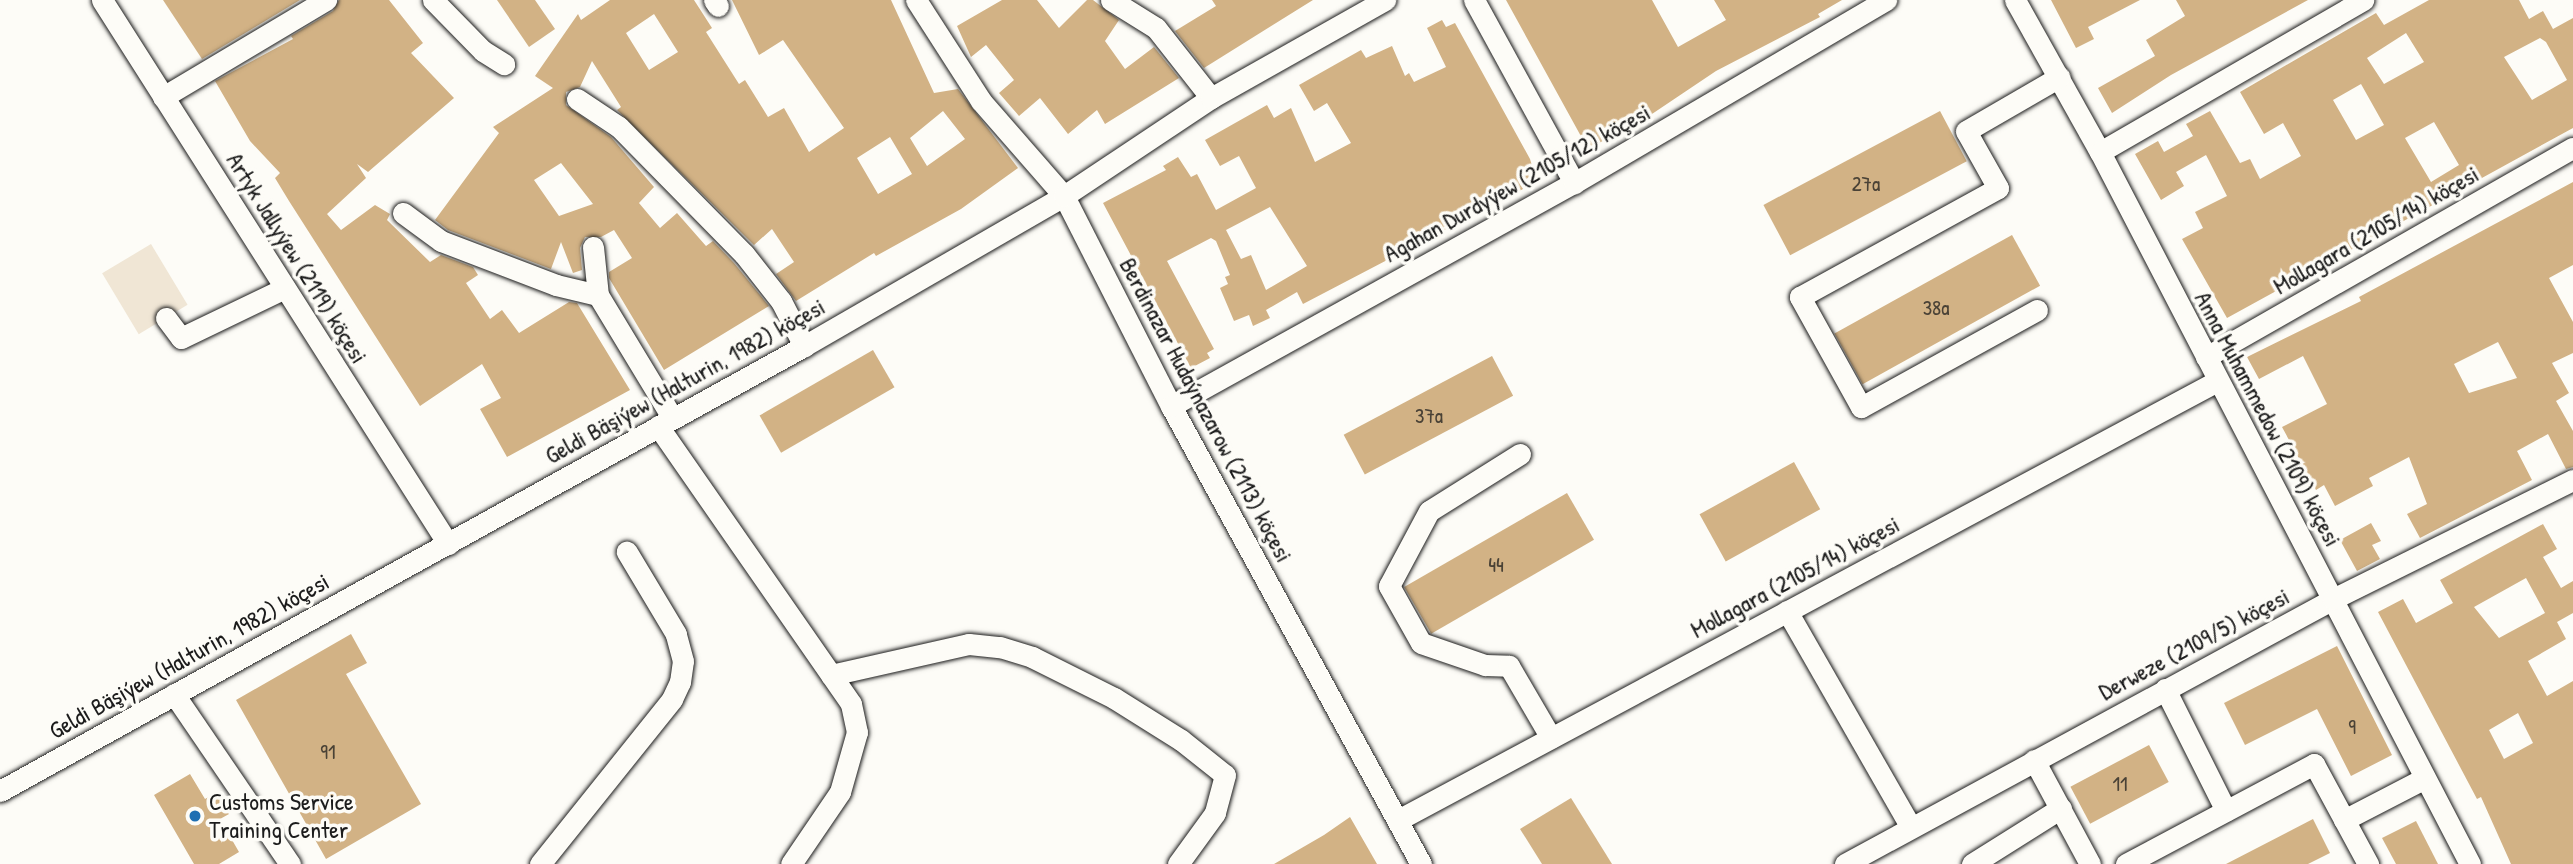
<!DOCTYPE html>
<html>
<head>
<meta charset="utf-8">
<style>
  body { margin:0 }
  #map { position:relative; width:2573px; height:864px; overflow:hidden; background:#fdfcf7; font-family:"Patrick Hand",sans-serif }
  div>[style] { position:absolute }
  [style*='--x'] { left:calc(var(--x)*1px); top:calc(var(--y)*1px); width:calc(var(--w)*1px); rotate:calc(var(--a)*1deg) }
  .built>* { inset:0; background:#f0e6d5; transform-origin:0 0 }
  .building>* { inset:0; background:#d2b285; transform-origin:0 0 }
  .roads { filter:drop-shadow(0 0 2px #1c1c1c) drop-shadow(0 0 2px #1c1c1c) }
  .minor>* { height:21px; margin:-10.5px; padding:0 10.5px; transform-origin:10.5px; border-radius:10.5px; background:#fdfcf7 }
  .dots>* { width:19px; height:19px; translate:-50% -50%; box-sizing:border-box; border:4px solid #fdfcf7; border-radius:50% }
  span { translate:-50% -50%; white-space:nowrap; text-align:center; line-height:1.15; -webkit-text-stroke:7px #fdfcf7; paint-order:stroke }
  .number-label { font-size:21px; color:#4a4236 }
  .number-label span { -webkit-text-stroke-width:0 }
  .street-label { font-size:24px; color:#1c1c1c }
  .poi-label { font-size:24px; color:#1c1c1c }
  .left { translate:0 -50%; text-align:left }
</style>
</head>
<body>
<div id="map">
  <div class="built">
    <i style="left:151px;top:244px;width:71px;height:57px;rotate:59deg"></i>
  </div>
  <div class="building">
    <i style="clip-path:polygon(163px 0,300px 0,202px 59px)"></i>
    <i style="clip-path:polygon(339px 0,389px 0,423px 43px,411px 53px,454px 98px,368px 172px,357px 164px,366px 178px,327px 214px,341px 230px,375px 205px,390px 214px,387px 220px,430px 262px,441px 255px,473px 267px,478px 275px,466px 283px,490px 319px,502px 310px,519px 333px,569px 302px,577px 303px,630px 390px,507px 457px,480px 409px,501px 398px,482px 364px,420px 406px,289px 201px,275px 178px,280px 173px,250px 141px,215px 81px,293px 39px,291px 36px,333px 11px)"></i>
    <i style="clip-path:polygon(497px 0,535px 0,555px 29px,529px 47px)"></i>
    <i style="clip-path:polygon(evenodd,610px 0,694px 0,712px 28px,706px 32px,739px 84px,745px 80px,768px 117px,784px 108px,809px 152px,844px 128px,783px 40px,759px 55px,732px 0,891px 0,934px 93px,958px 89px,1018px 168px,961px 209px,876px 256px,874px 253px,796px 301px,776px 274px,794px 262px,772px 229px,754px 245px,617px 110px,621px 107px,592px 61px,580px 87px,566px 92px,566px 105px,611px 137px,654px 187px,639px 203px,660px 228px,677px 213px,706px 246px,713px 241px,734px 263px,769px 306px,664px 370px,609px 278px,609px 272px,632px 258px,614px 230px,601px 237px,585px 237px,580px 248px,582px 270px,573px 273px,561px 242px,551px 269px,448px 230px,435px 220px,499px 133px,493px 127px,553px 88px,535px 76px,578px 14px,581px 20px,610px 0,654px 14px,678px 52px,649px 70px,626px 33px,654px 14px,610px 0,943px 111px,965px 139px,927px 166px,910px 138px,943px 111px,610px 0,890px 137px,912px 174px,878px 194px,857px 158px,890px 137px,610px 0,561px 163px,593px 204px,559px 216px,534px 180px,561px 163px)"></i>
    <i style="clip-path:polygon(1002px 0,1037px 0,1059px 28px,1087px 0,1093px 0,1119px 20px,1105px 41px,1125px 69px,1154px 47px,1179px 78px,1105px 124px,1097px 110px,1068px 134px,1040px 98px,1019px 116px,999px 93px,1014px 80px,986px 45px,971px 57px,957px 26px)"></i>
    <i style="clip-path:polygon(1212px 0,1313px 0,1204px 68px,1175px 31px,1216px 6px)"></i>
    <i style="clip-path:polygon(1506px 0,1652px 0,1678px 47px,1726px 20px,1714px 0,1842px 0,1818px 14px,1820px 17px,1716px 71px,1649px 116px,1588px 149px)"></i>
    <i style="clip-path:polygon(2051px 0,2140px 0,2088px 27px,2094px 39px,2076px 48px)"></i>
    <i style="clip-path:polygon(2176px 0,2308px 0,2171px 75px,2112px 113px,2098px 88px,2155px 56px,2146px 40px,2185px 16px)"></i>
    <i style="clip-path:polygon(evenodd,2429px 0,2519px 0,2529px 19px,2543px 11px,2553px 29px,2573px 18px,2573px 128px,2227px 318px,2182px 239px,2203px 228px,2195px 212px,2227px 196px,2206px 155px,2176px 172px,2184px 186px,2161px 200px,2135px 154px,2158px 141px,2164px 152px,2193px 136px,2186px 124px,2210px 111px,2240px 163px,2250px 159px,2260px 179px,2301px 156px,2283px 123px,2264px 134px,2240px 92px,2376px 13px,2384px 25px,2429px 0,2406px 33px,2424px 62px,2384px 84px,2367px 58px,2406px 33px,2429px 0,2540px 38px,2546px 42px,2567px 80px,2532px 100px,2504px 57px,2540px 38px,2429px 0,2361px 84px,2384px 125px,2356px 140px,2333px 100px,2361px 84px,2429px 0,2434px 122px,2459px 165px,2431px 182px,2405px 138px,2434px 122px)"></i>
    <i style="clip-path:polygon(evenodd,1442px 20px,1446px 27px,1455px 23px,1530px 159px,1533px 169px,1529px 171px,1531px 176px,1520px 183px,1523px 189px,1303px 304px,1297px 292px,1266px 310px,1270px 318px,1253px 326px,1249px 315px,1234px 321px,1220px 288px,1228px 284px,1225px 277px,1230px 275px,1216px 241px,1211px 238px,1167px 261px,1214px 349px,1207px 353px,1210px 358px,1191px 368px,1103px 203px,1166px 170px,1163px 166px,1178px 157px,1191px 177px,1197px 174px,1216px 210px,1256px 188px,1239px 156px,1220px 166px,1205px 140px,1267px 105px,1274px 118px,1291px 108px,1315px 162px,1351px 143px,1327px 103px,1314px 111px,1299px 85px,1361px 50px,1366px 58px,1392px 46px,1405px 76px,1409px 73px,1414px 82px,1446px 67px,1427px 28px,1442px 20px,1270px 207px,1307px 266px,1266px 290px,1251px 255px,1241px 259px,1226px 230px,1270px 207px)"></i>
    <i style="left:1940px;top:111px;width:57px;height:200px;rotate:62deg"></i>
    <i style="clip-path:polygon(evenodd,2573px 182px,2573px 265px,2549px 278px,2573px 322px,2573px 353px,2552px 363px,2569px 393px,2556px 401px,2573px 431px,2573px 467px,2566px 469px,2548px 434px,2517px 451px,2532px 480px,2420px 538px,2407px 514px,2427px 504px,2409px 457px,2369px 478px,2373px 486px,2335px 506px,2324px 485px,2316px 490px,2282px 427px,2327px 404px,2303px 356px,2259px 379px,2247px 357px,2361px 301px,2359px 297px,2573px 182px,2498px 342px,2517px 378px,2469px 393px,2454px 364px,2498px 342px)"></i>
    <i style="left:2012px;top:235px;width:58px;height:203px;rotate:61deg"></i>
    <i style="left:873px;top:350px;width:43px;height:131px;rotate:60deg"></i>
    <i style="left:1492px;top:356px;width:45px;height:168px;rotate:62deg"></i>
    <i style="left:1794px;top:462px;width:54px;height:108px;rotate:61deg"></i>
    <i style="left:1567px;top:493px;width:54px;height:188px;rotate:60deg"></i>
    <i style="clip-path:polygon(2371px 523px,2381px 541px,2372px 545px,2380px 559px,2357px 571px,2340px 540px)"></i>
    <i style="clip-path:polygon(evenodd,2543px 524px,2557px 549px,2543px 557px,2561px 588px,2573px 581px,2573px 613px,2557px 622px,2566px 639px,2528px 661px,2547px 696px,2573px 681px,2573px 864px,2511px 864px,2481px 797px,2477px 799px,2378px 612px,2403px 599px,2416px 623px,2453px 603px,2440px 580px,2543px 524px,2526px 578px,2545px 613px,2499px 638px,2474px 607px,2526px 578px,2543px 524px,2518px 713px,2533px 743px,2504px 759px,2489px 730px,2518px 713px)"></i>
    <i style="clip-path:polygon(351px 634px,367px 663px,346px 674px,421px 804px,326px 859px,236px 700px)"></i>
    <i style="clip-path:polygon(2337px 646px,2392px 755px,2351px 776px,2317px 709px,2245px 745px,2224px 703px)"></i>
    <i style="left:2149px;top:745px;width:42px;height:89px;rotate:62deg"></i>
    <i style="clip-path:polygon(190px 774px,205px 799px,217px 792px,229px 814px,220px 819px,239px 852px,219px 864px,194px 864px,154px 795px)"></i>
    <i style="clip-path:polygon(1571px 798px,1612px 864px,1542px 864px,1520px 829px)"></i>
    <i style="clip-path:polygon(1350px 817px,1377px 864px,1274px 864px,1324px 835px)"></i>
    <i style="clip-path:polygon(2313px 819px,2330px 853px,2308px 864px,2226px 864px)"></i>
    <i style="clip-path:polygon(2416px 821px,2438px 864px,2396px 864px,2382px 838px)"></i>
  </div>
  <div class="roads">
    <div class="minor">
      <i style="--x:102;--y:0;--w:645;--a:57.54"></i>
      <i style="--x:433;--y:0;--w:71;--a:45.6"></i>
      <i style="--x:483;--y:51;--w:25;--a:32"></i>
      <i style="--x:714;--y:0;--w:7;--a:56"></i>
      <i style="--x:916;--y:0;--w:120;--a:57.2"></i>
      <i style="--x:981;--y:101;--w:126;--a:48.9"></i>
      <i style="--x:1064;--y:196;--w:236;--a:63"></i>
      <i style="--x:1171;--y:406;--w:522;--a:61.37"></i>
      <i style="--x:1111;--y:0;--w:53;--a:31.9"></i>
      <i style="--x:1156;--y:28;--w:89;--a:51.8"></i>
      <i style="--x:1474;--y:0;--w:209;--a:61.3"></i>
      <i style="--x:2015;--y:0;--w:174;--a:60.8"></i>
      <i style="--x:2100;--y:152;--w:802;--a:62.54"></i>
      <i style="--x:163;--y:97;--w:190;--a:-30.8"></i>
      <i style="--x:577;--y:99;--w:50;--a:33.7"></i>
      <i style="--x:619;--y:127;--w:178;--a:45.5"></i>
      <i style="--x:744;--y:254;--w:60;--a:51.8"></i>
      <i style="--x:781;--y:301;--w:51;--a:62.9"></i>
      <i style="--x:2100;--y:152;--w:304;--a:-30"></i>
      <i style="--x:403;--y:213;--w:47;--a:36.4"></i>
      <i style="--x:441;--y:241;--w:123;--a:20.9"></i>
      <i style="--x:556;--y:285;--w:43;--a:13.4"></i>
      <i style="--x:598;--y:295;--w:143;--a:58.8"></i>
      <i style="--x:593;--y:247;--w:48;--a:84.1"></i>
      <i style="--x:2037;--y:310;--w:201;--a:151.1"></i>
      <i style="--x:1861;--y:407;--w:126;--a:-119"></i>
      <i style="--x:1800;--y:297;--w:226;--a:-28.8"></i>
      <i style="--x:1998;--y:188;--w:65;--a:-119.3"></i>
      <i style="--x:1966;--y:131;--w:108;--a:-30.1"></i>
      <i style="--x:166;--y:318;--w:25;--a:53"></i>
      <i style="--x:181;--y:338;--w:115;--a:-25.7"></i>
      <i style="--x:2206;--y:357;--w:422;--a:-29.7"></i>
      <i style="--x:1171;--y:406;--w:461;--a:-29"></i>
      <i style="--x:1574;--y:183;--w:362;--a:-30.4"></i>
      <i style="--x:658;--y:426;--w:338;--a:55.2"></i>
      <i style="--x:851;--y:704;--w:29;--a:78"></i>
      <i style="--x:857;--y:732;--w:62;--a:105.8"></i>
      <i style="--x:840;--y:792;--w:87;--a:124.2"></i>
      <i style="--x:1520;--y:454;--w:107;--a:147.9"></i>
      <i style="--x:1429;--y:511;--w:85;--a:118.1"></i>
      <i style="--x:1389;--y:586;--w:65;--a:60.7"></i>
      <i style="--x:1421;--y:643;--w:68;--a:19"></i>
      <i style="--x:1485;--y:665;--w:24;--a:2"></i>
      <i style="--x:1509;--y:666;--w:83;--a:59.7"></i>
      <i style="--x:1787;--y:611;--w:248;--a:60.2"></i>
      <i style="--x:831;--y:675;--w:141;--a:-12.7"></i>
      <i style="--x:969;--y:644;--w:31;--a:6"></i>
      <i style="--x:1000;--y:647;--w:34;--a:17"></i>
      <i style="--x:1032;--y:657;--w:92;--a:26.6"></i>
      <i style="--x:1114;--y:698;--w:79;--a:32.1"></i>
      <i style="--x:1181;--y:740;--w:56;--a:38.5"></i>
      <i style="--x:1225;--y:775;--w:39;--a:105"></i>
      <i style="--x:1215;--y:813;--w:63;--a:126"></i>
      <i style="--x:2165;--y:689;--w:136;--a:63.4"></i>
      <i style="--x:174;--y:694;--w:206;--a:55.7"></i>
      <i style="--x:2034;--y:760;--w:118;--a:61.7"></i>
      <i style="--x:0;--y:791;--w:919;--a:-28.96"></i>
      <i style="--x:804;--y:346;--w:300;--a:-30"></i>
      <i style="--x:1064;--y:196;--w:177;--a:-33.7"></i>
      <i style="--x:1211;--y:98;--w:200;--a:-29.4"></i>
      <i style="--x:1398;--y:820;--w:929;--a:-28.19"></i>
      <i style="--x:2344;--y:820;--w:91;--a:-27.4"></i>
      <i style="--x:540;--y:864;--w:211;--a:-51.3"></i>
      <i style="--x:672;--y:699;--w:19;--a:-65"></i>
      <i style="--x:680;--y:682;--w:21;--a:-82"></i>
      <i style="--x:683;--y:661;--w:28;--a:-105"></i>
      <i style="--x:676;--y:634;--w:96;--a:-120.9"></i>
      <i style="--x:1845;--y:864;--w:555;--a:-28.5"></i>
      <i style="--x:2333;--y:599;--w:268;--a:-26.4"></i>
      <i style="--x:1972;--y:864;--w:105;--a:-32.2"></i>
      <i style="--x:2126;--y:864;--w:213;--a:-28"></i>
      <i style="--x:2314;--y:764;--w:114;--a:61.6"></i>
    </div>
  </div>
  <div class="dots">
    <i style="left:195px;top:816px;background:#1f6fb2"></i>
  </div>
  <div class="number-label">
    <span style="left:1866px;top:184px">27a</span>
    <span style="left:1936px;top:308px">38a</span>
    <span style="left:1429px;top:416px">37a</span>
    <span style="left:1496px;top:565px">44</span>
    <span style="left:2352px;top:727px">9</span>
    <span style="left:328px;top:752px">91</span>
    <span style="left:2120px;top:784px">11</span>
  </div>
  <div class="street-label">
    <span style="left:1517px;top:183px;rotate:-29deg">Agahan Durdyýew (2105/12) köçesi</span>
    <span style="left:2376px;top:230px;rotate:-30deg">Mollagara (2105/14) köçesi</span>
    <span style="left:297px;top:258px;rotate:58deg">Artyk Jallyýew (2119) köçesi</span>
    <span style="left:685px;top:381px;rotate:-29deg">Geldi Bäşiýew (Halturin, 1982) köçesi</span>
    <span style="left:1206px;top:410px;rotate:62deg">Berdinazar Hudaýnazarow (2113) köçesi</span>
    <span style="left:2268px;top:419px;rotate:62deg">Anna Muhammedow (2109) köçesi</span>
    <span style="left:1795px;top:577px;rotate:-28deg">Mollagara (2105/14) köçesi</span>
    <span style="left:2194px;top:644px;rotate:-28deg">Derweze (2109/5) köçesi</span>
    <span style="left:189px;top:656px;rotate:-29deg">Geldi Bäşiýew (Halturin, 1982) köçesi</span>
  </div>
  <div class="poi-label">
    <span class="left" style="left:209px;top:816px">Customs Service<br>Training Center</span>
  </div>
</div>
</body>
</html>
